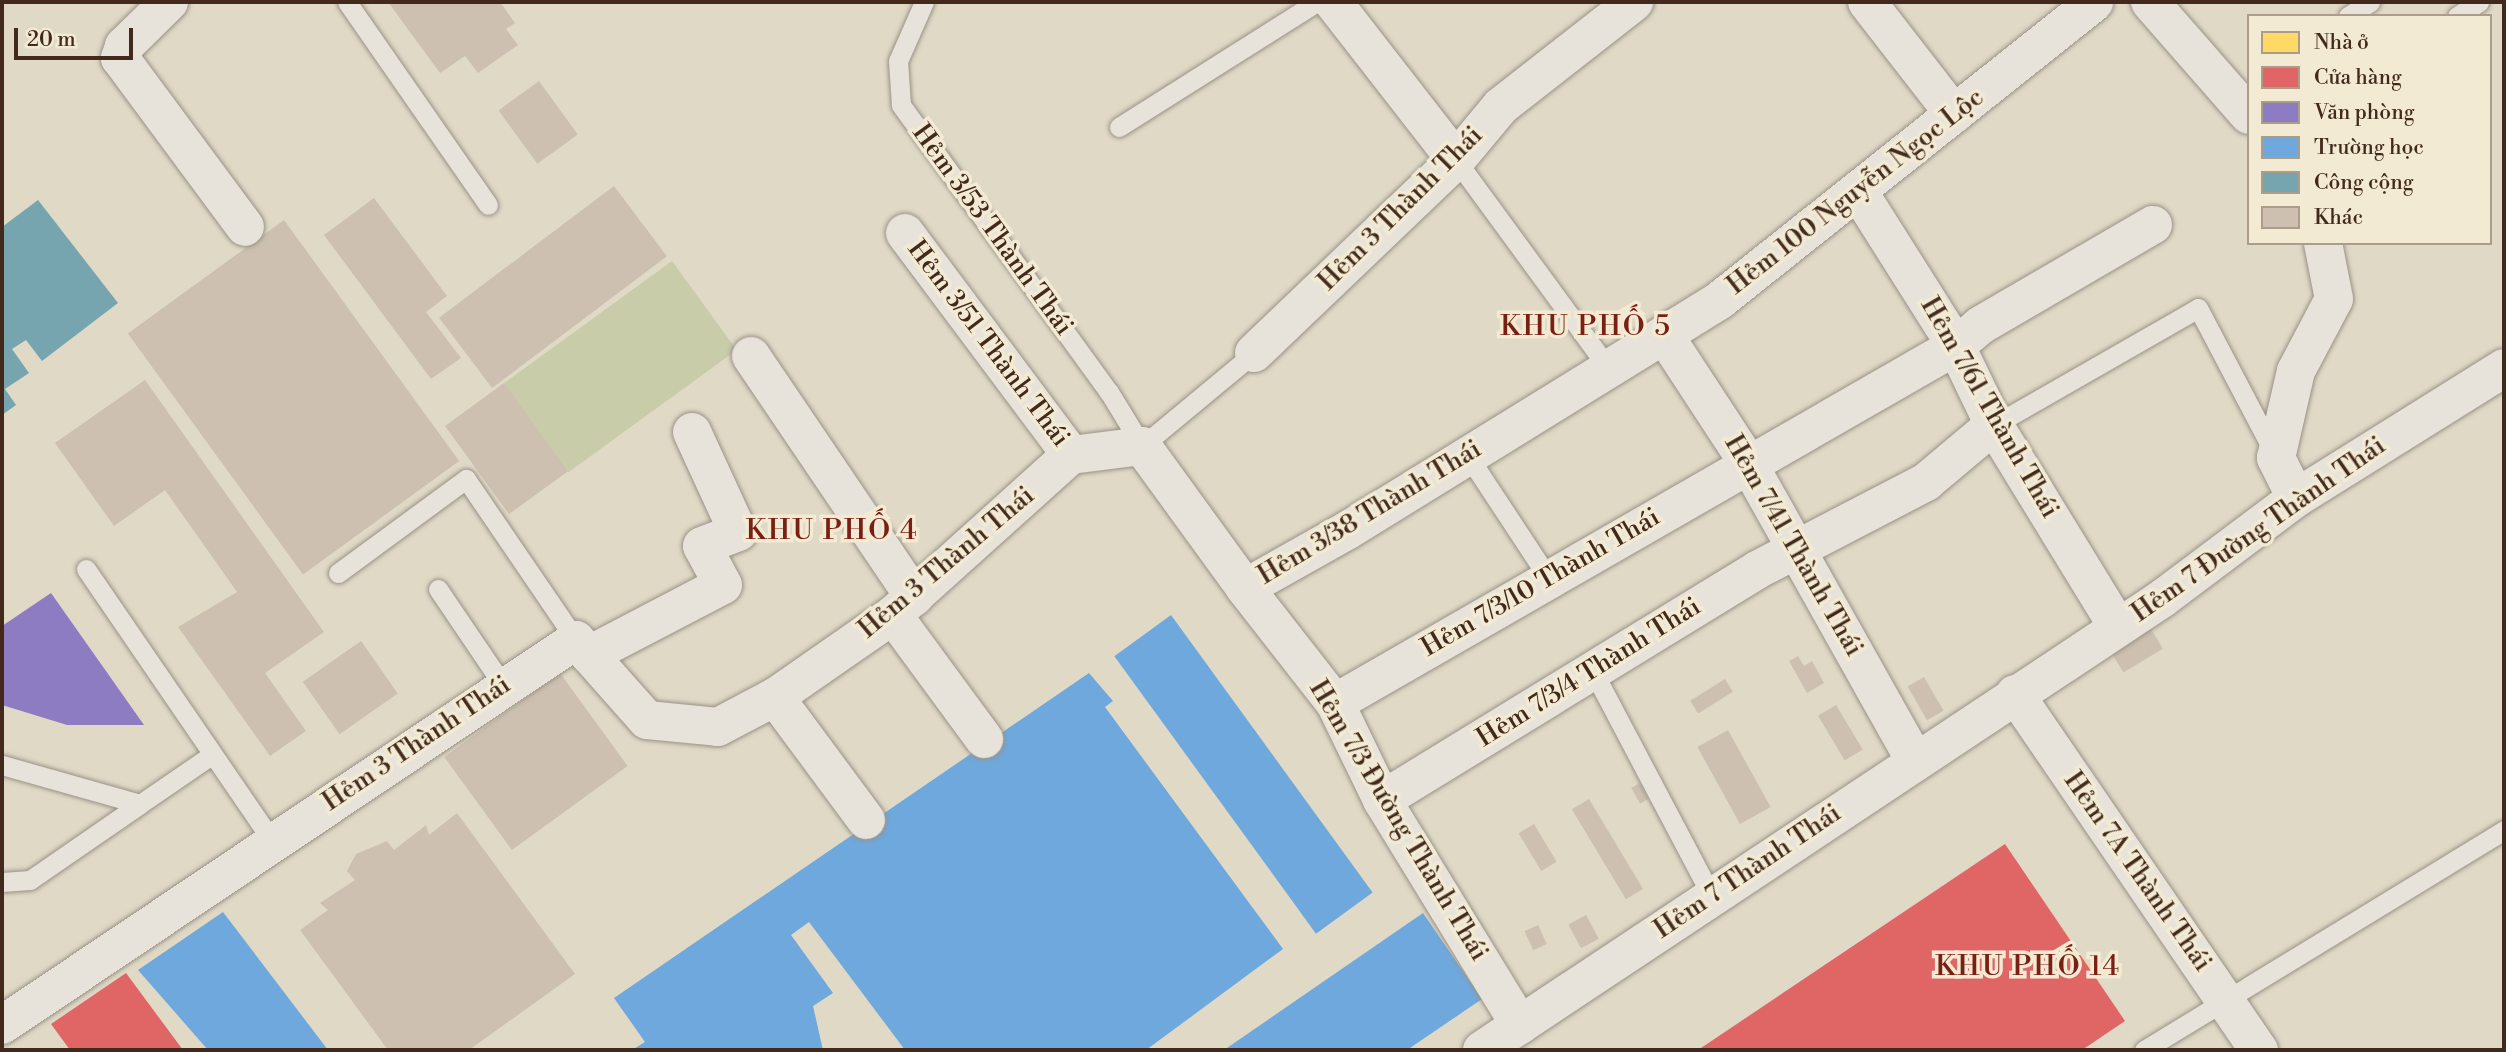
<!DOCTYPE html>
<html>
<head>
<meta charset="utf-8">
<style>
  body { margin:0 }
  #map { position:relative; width:2506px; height:1052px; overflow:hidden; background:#e0d9c6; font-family:"Libre Bodoni",serif }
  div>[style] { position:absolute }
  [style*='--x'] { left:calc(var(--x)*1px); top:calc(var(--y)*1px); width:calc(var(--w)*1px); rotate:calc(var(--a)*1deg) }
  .green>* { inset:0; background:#c9cca9; transform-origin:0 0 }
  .homes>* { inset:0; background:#ffd966 }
  .shops>* { inset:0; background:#e06666 }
  .offices>* { inset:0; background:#8e7cc3 }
  .schools>* { inset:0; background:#6fa8dc; transform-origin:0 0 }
  .public>* { inset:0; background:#76a5af }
  .building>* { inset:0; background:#cdc0b1; transform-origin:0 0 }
  .roads { filter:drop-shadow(0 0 2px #999286) drop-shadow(0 0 2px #999286) }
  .service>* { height:19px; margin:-9.5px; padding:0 9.5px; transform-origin:9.5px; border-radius:9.5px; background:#e7e3da }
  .minor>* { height:38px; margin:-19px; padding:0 19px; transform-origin:19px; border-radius:19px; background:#e7e3da }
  span { translate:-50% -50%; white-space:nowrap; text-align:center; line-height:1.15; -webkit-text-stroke:7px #f2ead3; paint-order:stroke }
  .street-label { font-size:26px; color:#42291c }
  .neighbourhood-label { font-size:28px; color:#7a1f14; letter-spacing:2px }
  .frame { position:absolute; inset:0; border:4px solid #42291c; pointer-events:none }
  .legend { position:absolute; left:2247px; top:14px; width:245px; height:231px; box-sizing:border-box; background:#f2ead3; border:2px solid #ac9d8a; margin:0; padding:9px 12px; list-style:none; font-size:21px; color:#42291c }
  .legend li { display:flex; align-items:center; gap:14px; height:35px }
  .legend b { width:35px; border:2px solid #ac9d8a }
  .scale { position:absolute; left:14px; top:28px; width:119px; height:32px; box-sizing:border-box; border:4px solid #42291c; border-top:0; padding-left:9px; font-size:21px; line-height:24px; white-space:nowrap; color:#42291c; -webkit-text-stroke:5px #f2ead3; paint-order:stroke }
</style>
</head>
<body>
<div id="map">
  <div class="green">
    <i style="left:672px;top:261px;width:110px;height:208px;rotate:54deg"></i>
  </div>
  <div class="homes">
    <i style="clip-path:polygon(1996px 869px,2024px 909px,2041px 898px,2094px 974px,2075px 987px,2099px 1023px,2059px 1050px,1898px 1050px,1874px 1016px,1893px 1003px,1862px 959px)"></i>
    <i style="clip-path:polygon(1739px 1036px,1749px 1050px,1719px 1050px)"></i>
  </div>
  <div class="shops">
    <i style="clip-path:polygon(2005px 844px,2125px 1021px,2082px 1050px,1698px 1050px)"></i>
    <i style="clip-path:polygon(126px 973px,183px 1050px,70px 1050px,51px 1024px)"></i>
  </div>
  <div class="offices">
    <i style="clip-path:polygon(51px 593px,144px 725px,67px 725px,2px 705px,2px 626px)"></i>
  </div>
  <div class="schools">
    <i style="left:1171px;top:615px;width:343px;height:70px;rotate:54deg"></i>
    <i style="clip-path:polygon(1089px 673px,1113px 701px,1105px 707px,1283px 949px,1146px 1050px,905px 1050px,809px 922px,791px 935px,833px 993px,813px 1006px,823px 1050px,632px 1050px,645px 1042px,614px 998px)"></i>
    <i style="clip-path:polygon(223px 912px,328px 1050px,208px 1050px,138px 970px)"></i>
    <i style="clip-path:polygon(1423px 913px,1482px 999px,1407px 1050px,1224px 1050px)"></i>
  </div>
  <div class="public">
    <i style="clip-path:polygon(38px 200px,118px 303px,42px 361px,26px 340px,12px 349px,29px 373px,5px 389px,16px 405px,2px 415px,2px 227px)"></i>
  </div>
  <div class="building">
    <i style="clip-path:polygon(388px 2px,500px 2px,515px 23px,506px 29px,518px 45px,478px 73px,465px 56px,440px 73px)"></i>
    <i style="left:539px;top:81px;width:66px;height:50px;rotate:54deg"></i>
    <i style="left:614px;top:186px;width:88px;height:219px;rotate:53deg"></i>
    <i style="clip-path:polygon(374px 198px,447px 296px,426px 312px,461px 358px,431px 379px,324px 235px)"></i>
    <i style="left:284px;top:220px;width:298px;height:193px;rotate:54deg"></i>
    <i style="clip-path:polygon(145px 380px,324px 632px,265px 673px,306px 731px,270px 756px,178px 627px,237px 592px,165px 490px,114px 526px,55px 443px)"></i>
    <i style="left:504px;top:383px;width:109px;height:73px;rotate:54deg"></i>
    <i style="left:2151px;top:629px;width:23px;height:46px;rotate:59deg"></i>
    <i style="left:361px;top:641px;width:64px;height:71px;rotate:55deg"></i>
    <i style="clip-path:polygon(1798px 656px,1804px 666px,1812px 661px,1824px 683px,1807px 693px,1789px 661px)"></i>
    <i style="left:560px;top:673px;width:115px;height:143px;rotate:54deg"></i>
    <i style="left:1924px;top:677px;width:39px;height:19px;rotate:60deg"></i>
    <i style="left:1725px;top:679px;width:15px;height:41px;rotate:58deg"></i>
    <i style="left:1836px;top:705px;width:52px;height:21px;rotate:59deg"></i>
    <i style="left:1728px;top:730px;width:88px;height:35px;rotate:61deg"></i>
    <i style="left:1640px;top:783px;width:18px;height:10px;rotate:61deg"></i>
    <i style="left:1589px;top:799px;width:105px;height:20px;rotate:59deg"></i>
    <i style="clip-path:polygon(457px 813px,575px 974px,469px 1050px,388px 1050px,300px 930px,328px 910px,320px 903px,355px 880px,347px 871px,356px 854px,387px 841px,394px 850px,426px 825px,429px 835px)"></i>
    <i style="left:1534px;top:824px;width:44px;height:18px;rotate:59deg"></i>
    <i style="left:1586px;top:915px;width:27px;height:20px;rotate:62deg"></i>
    <i style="left:1538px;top:925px;width:21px;height:15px;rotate:65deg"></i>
  </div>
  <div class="roads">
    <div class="service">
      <i style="--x:347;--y:2;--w:247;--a:55.2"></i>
      <i style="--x:924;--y:2;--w:64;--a:113.8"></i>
      <i style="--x:898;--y:61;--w:44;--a:86.1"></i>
      <i style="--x:901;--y:105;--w:354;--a:54.1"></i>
      <i style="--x:1109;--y:392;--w:63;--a:58.6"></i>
      <i style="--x:1142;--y:446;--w:146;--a:-39.7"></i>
      <i style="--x:2348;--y:16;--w:26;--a:-32"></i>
      <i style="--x:2457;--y:16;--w:26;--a:-32"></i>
      <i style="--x:1119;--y:127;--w:234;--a:-32.3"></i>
      <i style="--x:1456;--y:160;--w:258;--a:53.8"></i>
      <i style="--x:1994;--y:425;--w:235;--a:-29.8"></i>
      <i style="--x:2198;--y:308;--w:164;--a:62.3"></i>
      <i style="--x:1468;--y:456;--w:147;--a:56.6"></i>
      <i style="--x:86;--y:569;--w:331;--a:55.6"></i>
      <i style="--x:338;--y:573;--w:159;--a:-36.3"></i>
      <i style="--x:466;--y:479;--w:195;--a:55.7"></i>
      <i style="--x:438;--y:589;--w:116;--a:55.9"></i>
      <i style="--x:1593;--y:671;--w:255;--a:62.2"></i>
      <i style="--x:2;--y:765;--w:143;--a:15.8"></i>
      <i style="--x:140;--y:804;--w:88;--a:-34.4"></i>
      <i style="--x:2;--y:882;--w:28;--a:-4"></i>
      <i style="--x:30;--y:880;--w:134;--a:-34.6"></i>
      <i style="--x:2144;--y:1050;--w:422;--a:-31.4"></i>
    </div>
    <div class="minor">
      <i style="--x:169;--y:2;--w:63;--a:135.6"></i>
      <i style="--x:124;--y:46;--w:13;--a:108"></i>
      <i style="--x:120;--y:58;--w:210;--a:53.5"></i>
      <i style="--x:1333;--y:2;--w:200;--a:52.1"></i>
      <i style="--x:1867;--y:2;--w:142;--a:52.2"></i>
      <i style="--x:2150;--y:2;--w:150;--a:48.8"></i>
      <i style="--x:1858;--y:191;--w:183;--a:57.7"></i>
      <i style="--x:1956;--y:346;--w:88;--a:64.3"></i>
      <i style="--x:1994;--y:425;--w:237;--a:58.5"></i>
      <i style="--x:905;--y:233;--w:277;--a:53.2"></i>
      <i style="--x:1665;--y:336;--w:152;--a:56.8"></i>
      <i style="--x:1748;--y:463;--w:341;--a:60.7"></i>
      <i style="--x:1254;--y:353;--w:279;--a:-43.7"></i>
      <i style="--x:1456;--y:160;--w:70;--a:-50.2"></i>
      <i style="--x:1501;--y:106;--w:169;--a:-38"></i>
      <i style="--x:751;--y:356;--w:291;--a:55.9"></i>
      <i style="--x:2296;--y:498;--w:45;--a:-116.6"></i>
      <i style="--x:2276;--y:458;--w:89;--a:-77.1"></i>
      <i style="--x:2296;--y:371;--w:81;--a:-62.2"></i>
      <i style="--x:2334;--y:299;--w:57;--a:-101.1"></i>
      <i style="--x:1245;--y:588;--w:146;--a:52"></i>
      <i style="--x:1335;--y:703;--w:108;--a:64.1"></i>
      <i style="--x:1382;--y:800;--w:264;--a:58.5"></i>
      <i style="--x:893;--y:615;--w:154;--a:53.7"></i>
      <i style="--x:589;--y:655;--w:151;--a:-27.6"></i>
      <i style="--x:723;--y:585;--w:44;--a:-118.3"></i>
      <i style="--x:702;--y:546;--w:39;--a:-21"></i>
      <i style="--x:738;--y:532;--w:110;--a:-114.7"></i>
      <i style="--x:2015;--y:694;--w:432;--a:55.6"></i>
      <i style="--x:775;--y:697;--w:153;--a:53.5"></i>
      <i style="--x:1335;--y:703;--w:716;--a:-29.89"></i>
      <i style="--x:1956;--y:346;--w:33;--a:-40"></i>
      <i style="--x:1981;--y:325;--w:199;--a:-30.2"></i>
      <i style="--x:1382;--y:800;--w:440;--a:-31.5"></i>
      <i style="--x:1757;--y:570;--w:191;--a:-27.5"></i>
      <i style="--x:1926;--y:482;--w:89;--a:-40"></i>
      <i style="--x:2;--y:1025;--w:691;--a:-33.85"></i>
      <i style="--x:576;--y:640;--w:107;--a:48.4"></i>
      <i style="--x:647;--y:720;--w:71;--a:5.6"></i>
      <i style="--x:718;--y:727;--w:64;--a:-27.8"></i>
      <i style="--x:775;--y:697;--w:144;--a:-34.8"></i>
      <i style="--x:893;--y:615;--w:239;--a:-42"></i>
      <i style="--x:1071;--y:455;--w:72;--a:-7.2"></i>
      <i style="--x:1142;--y:446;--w:175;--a:54"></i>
      <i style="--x:1245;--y:588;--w:118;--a:-29.4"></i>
      <i style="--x:1348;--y:530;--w:437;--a:-31.7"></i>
      <i style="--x:1720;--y:300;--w:478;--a:-38.5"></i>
      <i style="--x:1482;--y:1050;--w:817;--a:-33.57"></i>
      <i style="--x:2163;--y:598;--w:166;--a:-36.9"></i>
      <i style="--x:2296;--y:498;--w:245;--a:-32"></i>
    </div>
  </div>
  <div class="street-label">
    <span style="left:1856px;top:192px;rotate:-38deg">Hẻm 100 Nguyễn Ngọc Lộc</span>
    <span style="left:1401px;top:209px;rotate:-45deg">Hẻm 3 Thành Thái</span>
    <span style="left:992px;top:230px;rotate:54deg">Hẻm 3/53 Thành Thái</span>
    <span style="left:988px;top:344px;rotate:53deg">Hẻm 3/51 Thành Thái</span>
    <span style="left:1989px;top:408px;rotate:60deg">Hẻm 7/61 Thành Thái</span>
    <span style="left:1370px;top:513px;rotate:-31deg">Hẻm 3/38 Thành Thái</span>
    <span style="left:2259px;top:530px;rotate:-35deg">Hẻm 7 Đường Thành Thái</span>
    <span style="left:1793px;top:546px;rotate:60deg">Hẻm 7/41 Thành Thái</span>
    <span style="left:947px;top:563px;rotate:-40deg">Hẻm 3 Thành Thái</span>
    <span style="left:1541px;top:583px;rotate:-30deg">Hẻm 7/3/10 Thành Thái</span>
    <span style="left:1589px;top:673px;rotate:-32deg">Hẻm 7/3/4 Thành Thái</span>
    <span style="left:417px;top:744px;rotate:-34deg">Hẻm 3 Thành Thái</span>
    <span style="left:1398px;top:821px;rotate:59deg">Hẻm 7/3 Đường Thành Thái</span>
    <span style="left:1748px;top:872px;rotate:-34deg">Hẻm 7 Thành Thái</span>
    <span style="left:2137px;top:872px;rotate:55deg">Hẻm 7A Thành Thái</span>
  </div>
  <div class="neighbourhood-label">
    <span style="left:1586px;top:327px">KHU PHỐ 5</span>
    <span style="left:832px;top:531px">KHU PHỐ 4</span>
    <span style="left:2028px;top:967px">KHU PHỐ 14</span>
  </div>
  <div class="frame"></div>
  <ul class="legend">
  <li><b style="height:19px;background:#ffd966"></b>Nhà ở</li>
  <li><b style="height:19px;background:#e06666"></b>Cửa hàng</li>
  <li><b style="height:19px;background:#8e7cc3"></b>Văn phòng</li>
  <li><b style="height:19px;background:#6fa8dc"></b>Trường học</li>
  <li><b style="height:19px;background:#76a5af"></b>Công cộng</li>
  <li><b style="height:19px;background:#cdc0b1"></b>Khác</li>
  </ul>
  <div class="scale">20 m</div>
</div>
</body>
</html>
